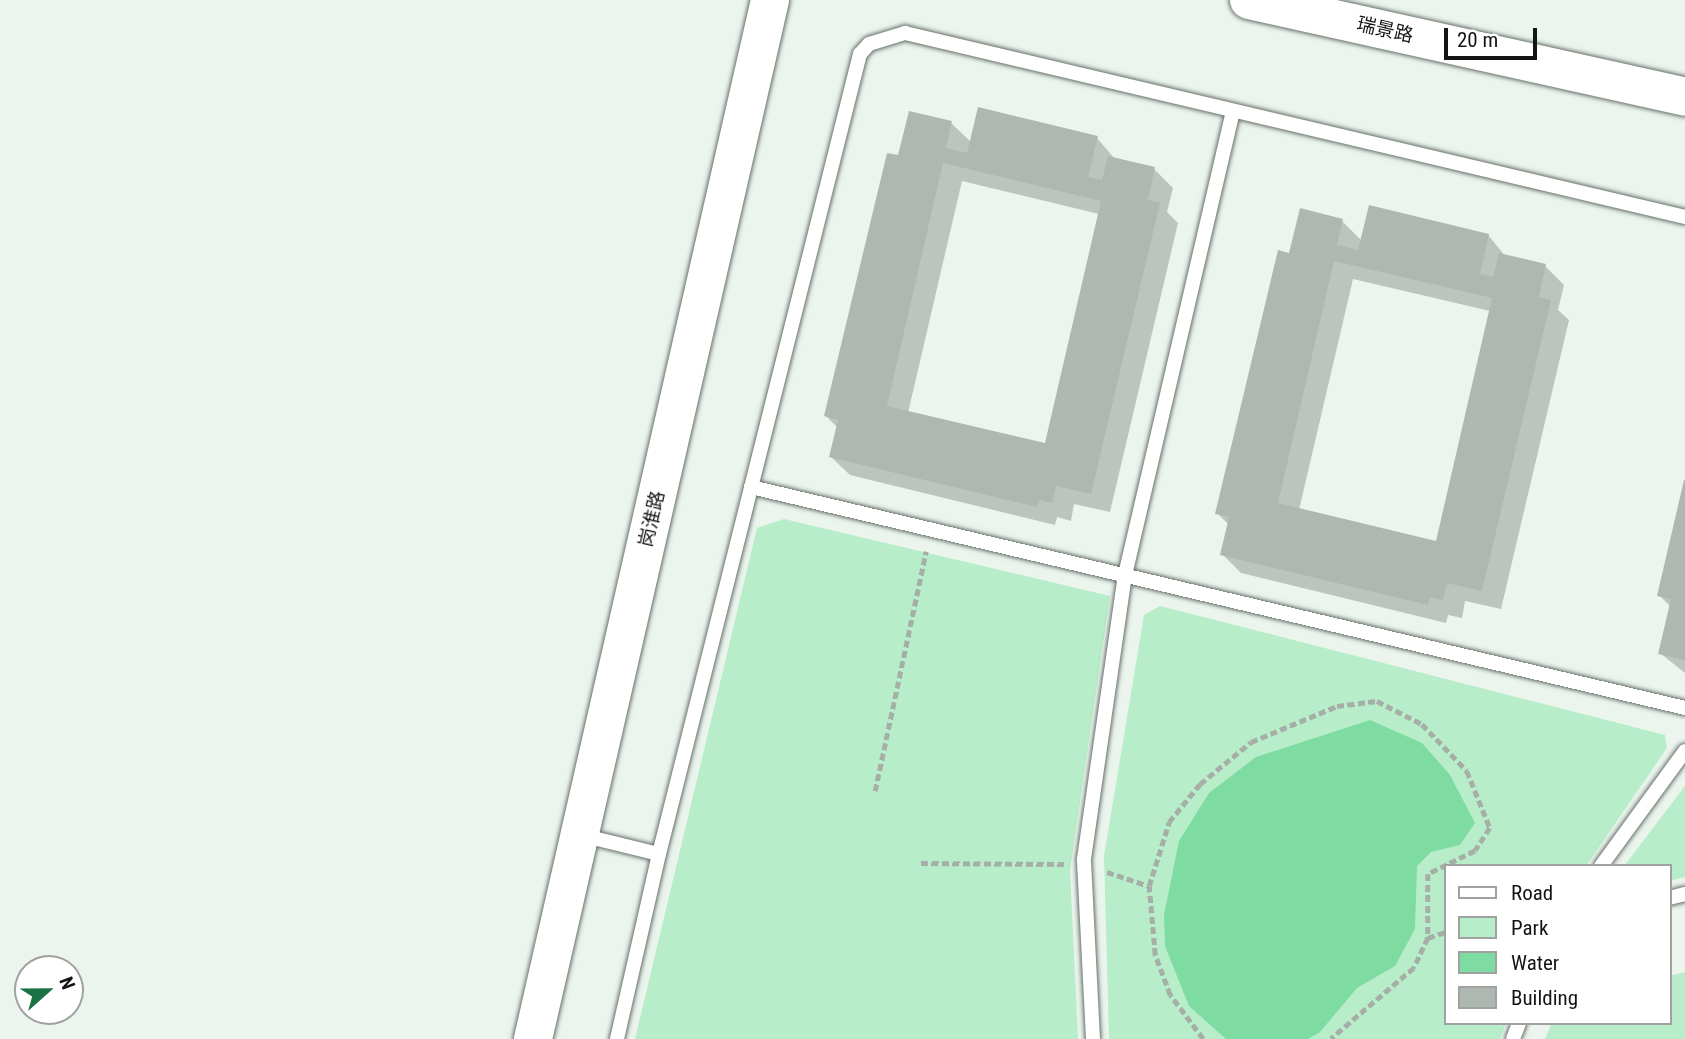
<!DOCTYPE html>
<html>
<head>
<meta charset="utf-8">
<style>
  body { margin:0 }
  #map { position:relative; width:1685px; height:1039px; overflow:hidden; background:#ebf5ee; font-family:"Roboto Condensed","Noto Sans SC",sans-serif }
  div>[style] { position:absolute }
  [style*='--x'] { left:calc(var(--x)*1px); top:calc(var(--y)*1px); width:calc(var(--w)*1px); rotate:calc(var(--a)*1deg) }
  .green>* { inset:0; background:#b7edc8 }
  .water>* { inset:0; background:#7edca2 }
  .shadow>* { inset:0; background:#0003 }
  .building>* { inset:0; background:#aeb8b1 }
  .path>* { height:4.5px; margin-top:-2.25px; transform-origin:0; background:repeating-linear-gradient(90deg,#a6aea8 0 7px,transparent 0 10.5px) }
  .roads { filter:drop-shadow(0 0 2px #67716a) drop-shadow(0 0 2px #67716a) }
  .lane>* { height:14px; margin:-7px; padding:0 7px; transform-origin:7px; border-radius:7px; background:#fff }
  .secondary>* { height:38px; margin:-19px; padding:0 19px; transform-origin:19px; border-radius:19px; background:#fff }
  span { translate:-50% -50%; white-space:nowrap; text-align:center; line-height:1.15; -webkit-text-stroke:5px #fff; paint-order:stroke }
  .street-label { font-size:19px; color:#121513 }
  .legend { position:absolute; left:1444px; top:864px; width:228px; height:161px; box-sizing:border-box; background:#fff; border:2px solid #a0a1a1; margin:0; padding:9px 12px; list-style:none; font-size:21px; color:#121513 }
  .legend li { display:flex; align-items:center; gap:14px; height:35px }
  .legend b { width:35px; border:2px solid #a0a1a1 }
  .north { position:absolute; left:14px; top:955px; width:70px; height:70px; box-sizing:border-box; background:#fff; border:2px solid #a0a1a1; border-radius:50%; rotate:69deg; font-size:19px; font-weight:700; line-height:28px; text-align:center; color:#121513 }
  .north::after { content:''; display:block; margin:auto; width:24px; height:32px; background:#1a7144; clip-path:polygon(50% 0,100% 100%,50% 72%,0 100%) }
  .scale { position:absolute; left:1444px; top:28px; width:93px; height:32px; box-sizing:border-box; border:4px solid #121513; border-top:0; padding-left:9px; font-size:21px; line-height:24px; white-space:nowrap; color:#121513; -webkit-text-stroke:5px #fff; paint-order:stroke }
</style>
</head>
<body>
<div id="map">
  <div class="green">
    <i style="clip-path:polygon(784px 519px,1110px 596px,1070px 870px,1078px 1039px,635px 1039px,757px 528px)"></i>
    <i style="clip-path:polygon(1160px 606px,1665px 735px,1667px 748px,1586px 866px,1445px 866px,1445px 1023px,1506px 1023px,1500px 1039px,1109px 1039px,1104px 856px,1144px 615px)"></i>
    <i style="clip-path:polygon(1685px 786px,1685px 877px,1669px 881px,1669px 866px,1624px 866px)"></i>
    <i style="clip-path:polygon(1685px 972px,1685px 1039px,1545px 1039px,1552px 1023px,1669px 1023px,1669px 976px)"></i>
  </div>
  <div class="water">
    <i style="clip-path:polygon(1370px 720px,1422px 743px,1450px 775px,1475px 823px,1460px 845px,1431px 852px,1417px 866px,1415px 929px,1395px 966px,1357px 988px,1320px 1032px,1308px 1039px,1226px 1039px,1189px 1006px,1165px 946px,1164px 915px,1179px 841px,1209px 793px,1256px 757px)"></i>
  </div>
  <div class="shadow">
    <i style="clip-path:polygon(evenodd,951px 123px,972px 143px,1097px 138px,1115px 159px,1154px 169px,1173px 188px,1167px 212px,1178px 223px,1110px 512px,1074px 504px,1071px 521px,1057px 517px,1055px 525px,850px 475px,831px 457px,838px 428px,826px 416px,900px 157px,951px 123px,962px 181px,1099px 214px,1046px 445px,908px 413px,962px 181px)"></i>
    <i style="clip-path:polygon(evenodd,1342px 221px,1362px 241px,1488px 235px,1506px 257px,1545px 266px,1564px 285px,1558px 310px,1569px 320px,1501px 609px,1465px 601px,1462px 618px,1448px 615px,1446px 623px,1241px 573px,1222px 554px,1229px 525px,1217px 513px,1291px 255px,1342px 221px,1353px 279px,1490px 311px,1437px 543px,1299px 510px,1353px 279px)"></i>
    <i style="clip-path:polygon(1685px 483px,1685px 673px,1660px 653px,1671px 607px,1659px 595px)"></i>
  </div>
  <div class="building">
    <i style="clip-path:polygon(evenodd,978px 107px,1098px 136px,1088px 177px,1102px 180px,1108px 156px,1155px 167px,1148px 200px,1160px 203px,1091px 494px,1056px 486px,1052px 503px,1039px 500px,1037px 507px,829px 457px,838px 420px,824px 416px,887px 153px,898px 155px,909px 111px,952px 121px,946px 148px,967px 153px,978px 107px,943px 163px,1101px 201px,1045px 443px,887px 406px,943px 163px)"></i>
    <i style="clip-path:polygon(evenodd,1369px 205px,1489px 234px,1480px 274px,1493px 277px,1499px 253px,1546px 264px,1539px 297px,1551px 300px,1482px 591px,1447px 583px,1443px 600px,1430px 597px,1428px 605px,1220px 555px,1229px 517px,1215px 514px,1278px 250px,1289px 253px,1300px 208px,1343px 219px,1337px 245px,1358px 250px,1369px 205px,1334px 261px,1492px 298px,1436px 541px,1278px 503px,1334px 261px)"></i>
    <i style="clip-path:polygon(1684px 480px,1685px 480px,1685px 660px,1658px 654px,1671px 599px,1657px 596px)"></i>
  </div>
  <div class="path">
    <i style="--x:875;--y:791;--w:245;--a:-78"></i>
    <i style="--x:921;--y:863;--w:143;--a:0.4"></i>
    <i style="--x:1107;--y:872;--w:44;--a:18.4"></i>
    <i style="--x:1428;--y:938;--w:18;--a:-19"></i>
    <i style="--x:1203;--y:1039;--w:55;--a:-126.9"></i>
    <i style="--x:1170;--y:995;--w:43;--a:-110.6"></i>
    <i style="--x:1155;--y:955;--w:69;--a:-95"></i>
    <i style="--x:1149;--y:886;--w:67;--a:-72.6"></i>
    <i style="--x:1169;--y:822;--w:49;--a:-50.8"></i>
    <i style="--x:1200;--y:784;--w:66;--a:-39.5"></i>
    <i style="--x:1251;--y:742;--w:93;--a:-22.7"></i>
    <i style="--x:1337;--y:706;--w:40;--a:-7.1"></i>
    <i style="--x:1377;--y:701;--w:51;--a:27.1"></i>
    <i style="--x:1422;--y:724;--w:65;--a:46.2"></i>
    <i style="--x:1467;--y:771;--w:61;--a:68"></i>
    <i style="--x:1490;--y:828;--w:27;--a:123"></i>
    <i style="--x:1475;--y:851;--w:52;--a:153.9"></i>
    <i style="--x:1428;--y:874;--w:64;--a:90"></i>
    <i style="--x:1428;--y:938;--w:33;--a:115"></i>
    <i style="--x:1414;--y:968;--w:109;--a:139.5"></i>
  </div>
  <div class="roads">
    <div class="lane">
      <i style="--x:751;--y:487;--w:960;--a:13.31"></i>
      <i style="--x:581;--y:835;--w:80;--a:13.7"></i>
      <i style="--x:659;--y:854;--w:190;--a:102.8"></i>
      <i style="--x:659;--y:854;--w:825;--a:-75.9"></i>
      <i style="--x:860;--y:54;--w:13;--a:-48"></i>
      <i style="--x:869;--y:44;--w:38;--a:-17"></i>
      <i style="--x:905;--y:33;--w:801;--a:13.27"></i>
      <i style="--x:1601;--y:866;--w:142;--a:-53.9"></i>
      <i style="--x:1669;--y:898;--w:16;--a:-14"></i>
      <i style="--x:1093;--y:1039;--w:180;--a:-92.9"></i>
      <i style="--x:1084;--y:859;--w:287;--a:-81.8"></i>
      <i style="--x:1125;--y:575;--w:476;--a:-76.9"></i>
      <i style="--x:1513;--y:1039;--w:17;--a:-69"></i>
    </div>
    <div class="secondary">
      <i style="--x:1249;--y:0;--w:447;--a:12.5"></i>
      <i style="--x:533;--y:1039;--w:1066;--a:-77.15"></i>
    </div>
  </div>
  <div class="street-label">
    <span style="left:1385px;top:30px;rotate:13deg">瑞景路</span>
    <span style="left:652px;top:519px;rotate:-77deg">岗淮路</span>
  </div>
  <ul class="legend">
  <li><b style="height:9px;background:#fff"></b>Road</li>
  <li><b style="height:19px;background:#b7edc8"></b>Park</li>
  <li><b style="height:19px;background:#7edca2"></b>Water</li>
  <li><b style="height:19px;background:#aeb8b1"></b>Building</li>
  </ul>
  <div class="north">N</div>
  <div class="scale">20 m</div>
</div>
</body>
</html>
